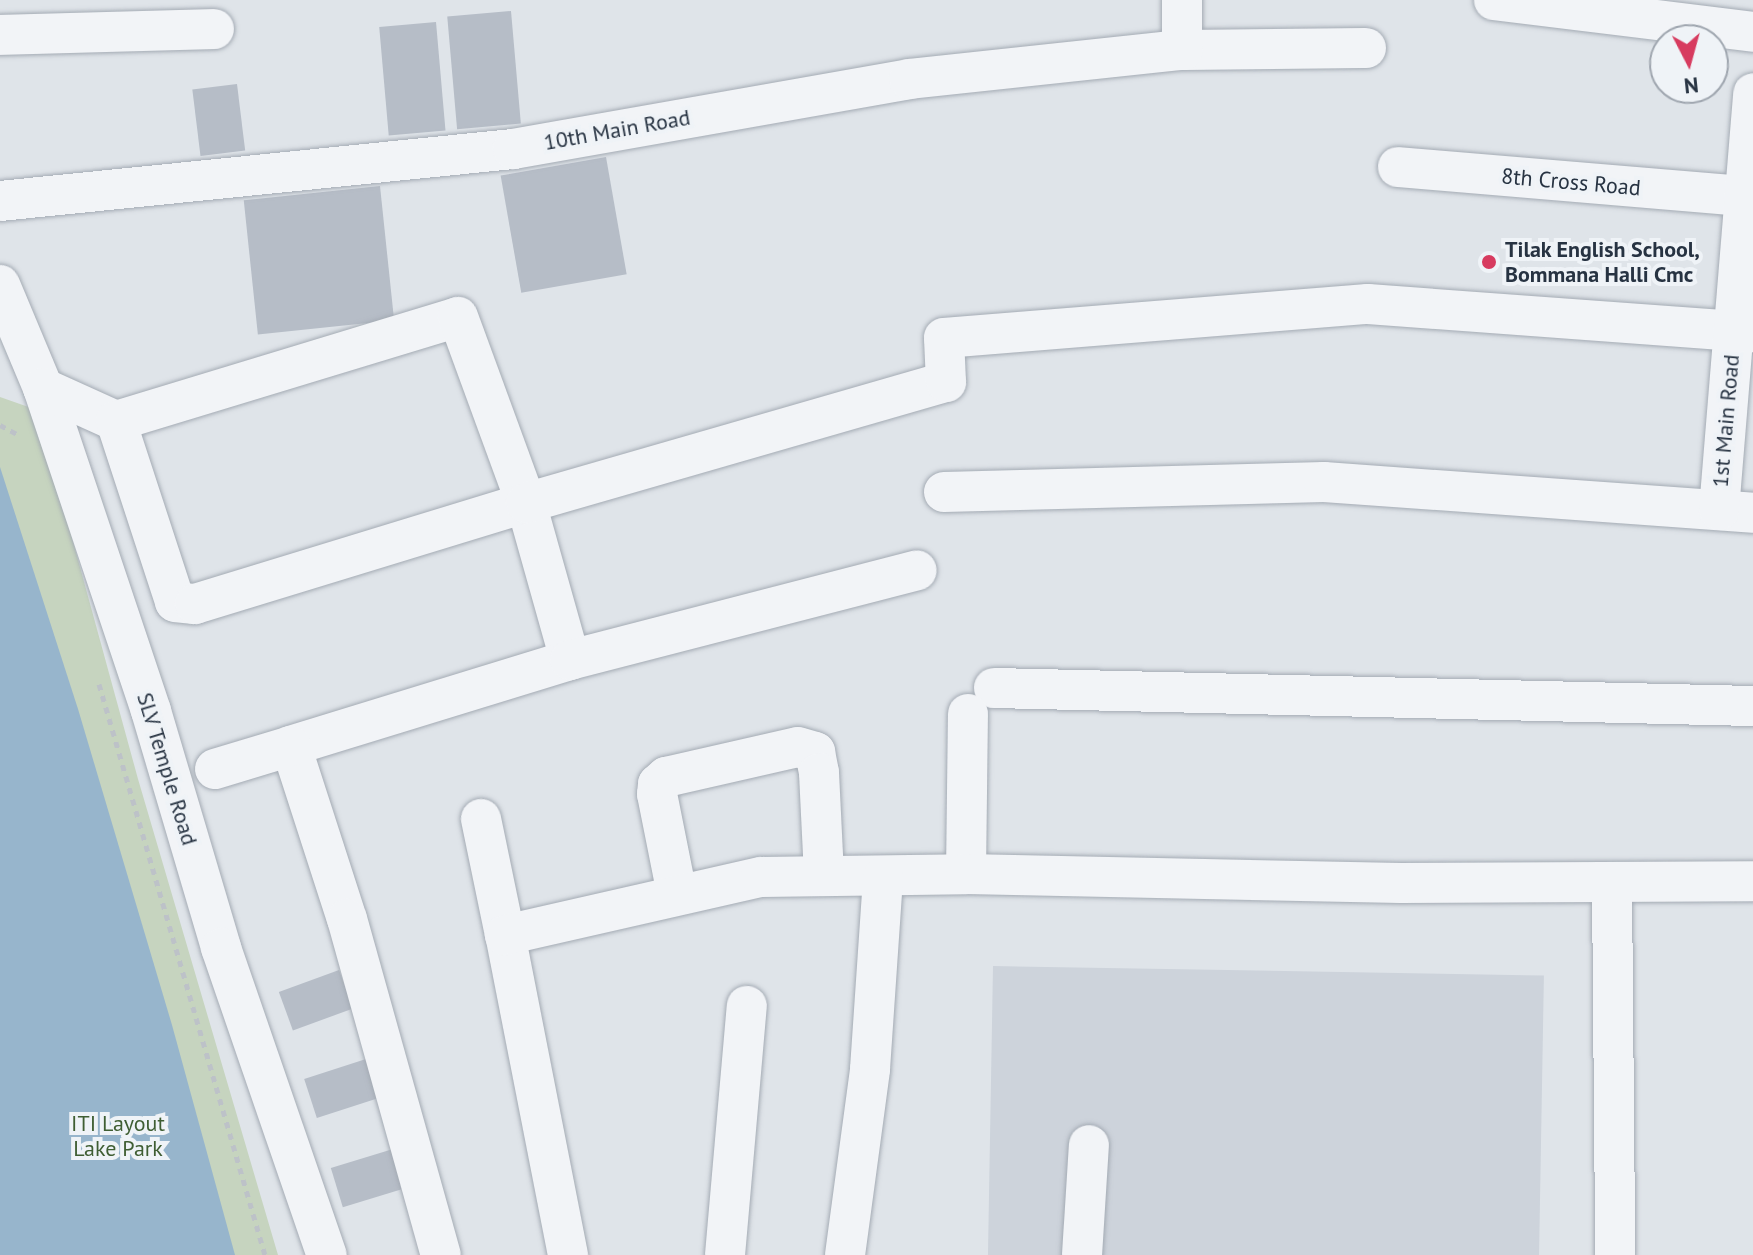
<!DOCTYPE html>
<html>
<head>
<meta charset="utf-8">
<style>
  body { margin:0 }
  #map { position:relative; width:1753px; height:1255px; overflow:hidden; background:#dfe4e9; font-family:"PT Sans",sans-serif }
  div>[style] { position:absolute }
  [style*='--x'] { left:calc(var(--x)*1px); top:calc(var(--y)*1px); width:calc(var(--w)*1px); rotate:calc(var(--a)*1deg) }
  .built>* { inset:0; background:#cdd3db; transform-origin:0 0 }
  .green>* { inset:0; background:#c6d4bf }
  .water>* { inset:0; background:#97b5cc }
  .building>* { inset:0; background:#b6bdc7; transform-origin:0 0 }
  .path>* { height:5px; margin-top:-2.5px; transform-origin:0; background:repeating-linear-gradient(90deg,#bdc2c8 0 6px,transparent 0 12px) }
  .roads { filter:drop-shadow(0 0 2px #a4abb4) drop-shadow(0 0 2px #a4abb4) }
  .minor>* { height:40px; margin:-20px; padding:0 20px; transform-origin:20px; border-radius:20px; background:#f2f4f7 }
  .dots>* { width:22px; height:22px; translate:-50% -50%; box-sizing:border-box; border:4px solid #eff3f7; border-radius:50% }
  span { translate:-50% -50%; white-space:nowrap; text-align:center; line-height:1.15; -webkit-text-stroke:8px #eff3f7; paint-order:stroke }
  .street-label { font-size:22px; color:#273342 }
  .poi-label { font-size:22px; color:#273342; font-weight:700 }
  .left { translate:0 -50%; text-align:left }
  .park-label { font-size:22px; color:#3f5e33 }
  .north { position:absolute; left:1649px; top:24px; width:80px; height:80px; box-sizing:border-box; background:#eff3f7; border:2px solid #9fa6af; border-radius:50%; rotate:174deg; font-size:22px; font-weight:700; line-height:32px; text-align:center; color:#273342 }
  .north::after { content:''; display:block; margin:auto; width:28px; height:36px; background:#d73b5f; clip-path:polygon(50% 0,100% 100%,50% 72%,0 100%) }
</style>
</head>
<body>
<div id="map">
  <div class="built">
    <i style="left:993px;top:966px;width:551px;height:291px;rotate:1deg"></i>
  </div>
  <div class="green">
    <i style="clip-path:polygon(0 397px,37px 410px,138px 779px,278px 1255px,0 1255px)"></i>
  </div>
  <div class="water">
    <i style="clip-path:polygon(0 467px,78px 709px,172px 1025px,235px 1255px,0 1255px)"></i>
  </div>
  <div class="building">
    <i style="left:511px;top:11px;width:113px;height:64px;rotate:85deg"></i>
    <i style="left:436px;top:22px;width:109px;height:57px;rotate:85deg"></i>
    <i style="left:237px;top:84px;width:67px;height:45px;rotate:83deg"></i>
    <i style="left:606px;top:157px;width:119px;height:107px;rotate:80deg"></i>
    <i style="left:380px;top:186px;width:135px;height:137px;rotate:84deg"></i>
    <i style="left:339px;top:970px;width:41px;height:64px;rotate:70deg"></i>
    <i style="left:366px;top:1059px;width:41px;height:65px;rotate:72deg"></i>
    <i style="left:393px;top:1149px;width:41px;height:65px;rotate:73deg"></i>
  </div>
  <div class="path">
    <i style="--x:0;--y:425;--w:21;--a:28"></i>
    <i style="--x:99;--y:684;--w:595;--a:73.79"></i>
  </div>
  <div class="roads">
    <div class="minor">
      <i style="--x:1494;--y:0;--w:261;--a:7"></i>
      <i style="--x:0;--y:35;--w:214;--a:-1.6"></i>
      <i style="--x:1182;--y:50;--w:184;--a:-0.6"></i>
      <i style="--x:1398;--y:167;--w:356;--a:4.8"></i>
      <i style="--x:0;--y:201;--w:516;--a:-5.79"></i>
      <i style="--x:513;--y:149;--w:402;--a:-10"></i>
      <i style="--x:909;--y:79;--w:275;--a:-6.1"></i>
      <i style="--x:1182;--y:50;--w:50;--a:-90"></i>
      <i style="--x:0;--y:285;--w:112;--a:67.3"></i>
      <i style="--x:43;--y:388;--w:341;--a:71.5"></i>
      <i style="--x:151;--y:711;--w:247;--a:73.5"></i>
      <i style="--x:221;--y:948;--w:325;--a:71"></i>
      <i style="--x:43;--y:388;--w:80;--a:24.3"></i>
      <i style="--x:116;--y:421;--w:357;--a:-16.9"></i>
      <i style="--x:458;--y:317;--w:198;--a:69.9"></i>
      <i style="--x:526;--y:503;--w:163;--a:74.3"></i>
      <i style="--x:570;--y:660;--w:292;--a:162.9"></i>
      <i style="--x:291;--y:746;--w:182;--a:72.1"></i>
      <i style="--x:347;--y:919;--w:349;--a:74.4"></i>
      <i style="--x:116;--y:421;--w:190;--a:71.9"></i>
      <i style="--x:175;--y:602;--w:20;--a:6"></i>
      <i style="--x:195;--y:604;--w:346;--a:-17"></i>
      <i style="--x:526;--y:503;--w:437;--a:-16.1"></i>
      <i style="--x:946;--y:382;--w:44;--a:-92.6"></i>
      <i style="--x:944;--y:338;--w:425;--a:-4.6"></i>
      <i style="--x:1368;--y:304;--w:386;--a:4.2"></i>
      <i style="--x:944;--y:492;--w:380;--a:-1.5"></i>
      <i style="--x:1324;--y:482;--w:430;--a:4.1"></i>
      <i style="--x:1719;--y:510;--w:418;--a:-85.3"></i>
      <i style="--x:570;--y:660;--w:358;--a:-14.5"></i>
      <i style="--x:994;--y:688;--w:759;--a:1.36"></i>
      <i style="--x:215;--y:769;--w:79;--a:-16.8"></i>
      <i style="--x:481;--y:819;--w:118;--a:78.3"></i>
      <i style="--x:966;--y:874;--w:160;--a:-89.3"></i>
      <i style="--x:1612;--y:884;--w:371;--a:89.5"></i>
      <i style="--x:677;--y:894;--w:102;--a:-101.3"></i>
      <i style="--x:657;--y:794;--w:10;--a:-84"></i>
      <i style="--x:658;--y:784;--w:11;--a:-41"></i>
      <i style="--x:666;--y:777;--w:135;--a:-12.8"></i>
      <i style="--x:798;--y:747;--w:18;--a:16"></i>
      <i style="--x:815;--y:752;--w:21;--a:79"></i>
      <i style="--x:819;--y:773;--w:102;--a:87.2"></i>
      <i style="--x:568;--y:1255;--w:326;--a:-101.1"></i>
      <i style="--x:505;--y:935;--w:262;--a:-12.8"></i>
      <i style="--x:761;--y:877;--w:205;--a:-0.8"></i>
      <i style="--x:966;--y:874;--w:435;--a:1.2"></i>
      <i style="--x:1401;--y:883;--w:352;--a:-0.3"></i>
      <i style="--x:725;--y:1255;--w:250;--a:-85"></i>
      <i style="--x:845;--y:1255;--w:188;--a:-82.3"></i>
      <i style="--x:870;--y:1069;--w:192;--a:-86.1"></i>
      <i style="--x:1082;--y:1255;--w:110;--a:-86.4"></i>
    </div>
  </div>
  <div class="dots">
    <i style="left:1489px;top:262px;background:#d73b5f"></i>
  </div>
  <div class="street-label">
    <span style="left:617px;top:130px;rotate:-10deg">10th Main Road</span>
    <span style="left:1571px;top:182px;rotate:5deg">8th Cross Road</span>
    <span style="left:1726px;top:421px;rotate:-85deg">1st Main Road</span>
    <span style="left:167px;top:769px;rotate:73deg">SLV Temple Road</span>
  </div>
  <div class="poi-label">
    <span class="left" style="left:1505px;top:262px">Tilak English School,<br>Bommana Halli Cmc</span>
  </div>
  <div class="park-label">
    <span style="left:118px;top:1136px">ITI Layout<br>Lake Park</span>
  </div>
  <div class="north">N</div>
</div>
</body>
</html>
